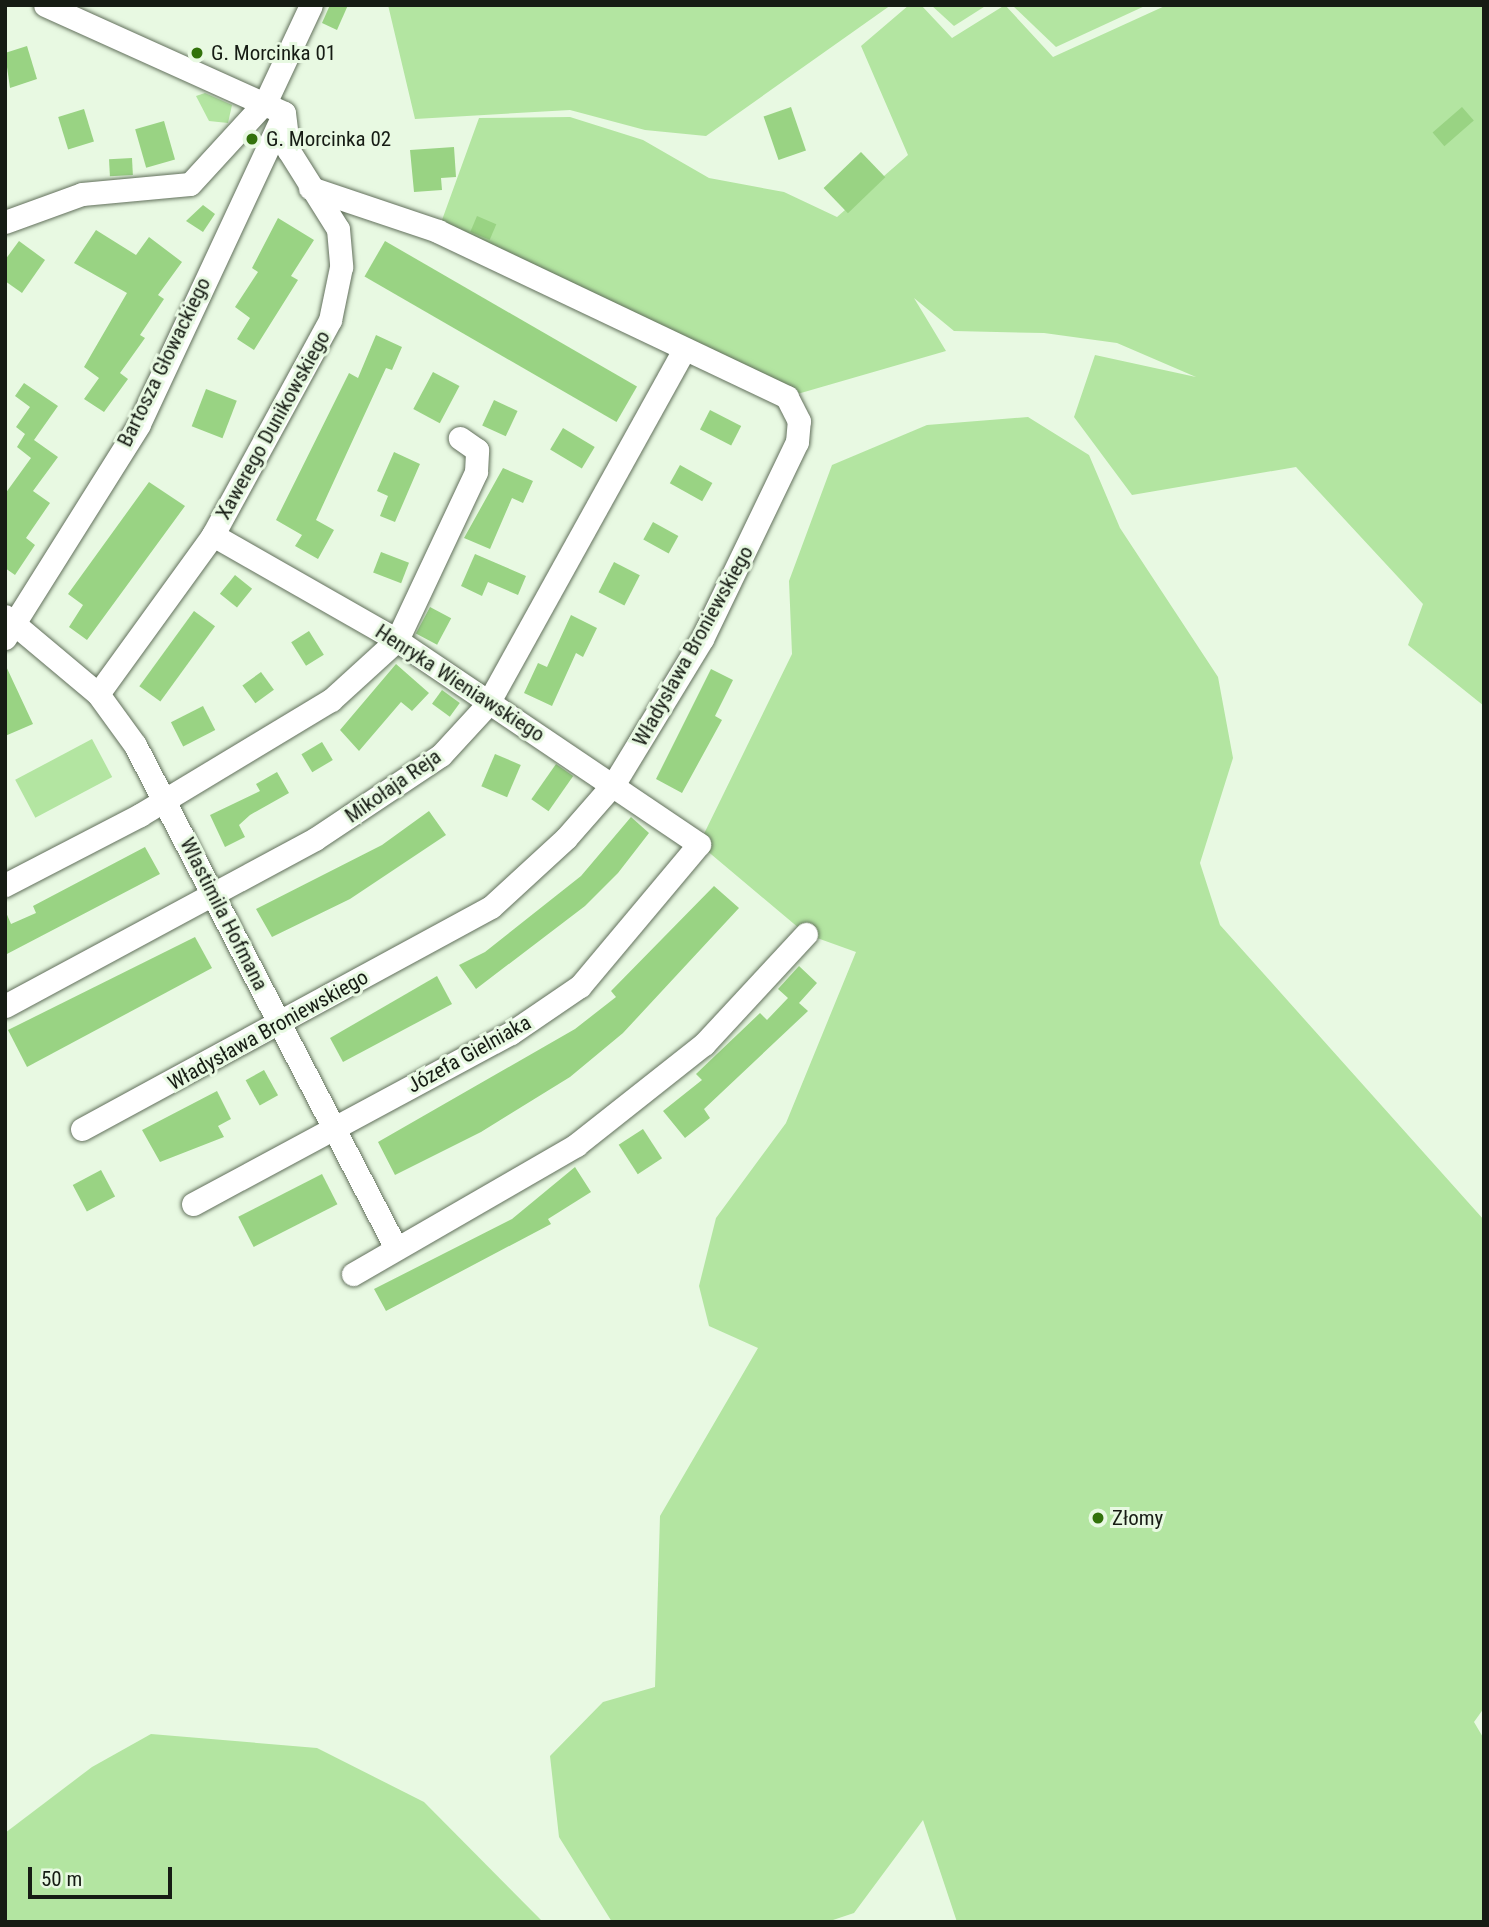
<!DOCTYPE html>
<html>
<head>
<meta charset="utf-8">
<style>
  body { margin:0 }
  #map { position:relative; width:1489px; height:1927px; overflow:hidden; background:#e8f9e2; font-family:"Roboto Condensed",sans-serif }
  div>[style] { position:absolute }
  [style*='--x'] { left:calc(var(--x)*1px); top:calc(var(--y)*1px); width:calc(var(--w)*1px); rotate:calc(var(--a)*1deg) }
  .green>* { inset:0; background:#b3e5a1; transform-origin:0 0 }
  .building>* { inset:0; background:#99d383; transform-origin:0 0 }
  .roads { filter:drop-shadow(0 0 2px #62705c) drop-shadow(0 0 2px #62705c) }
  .minor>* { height:23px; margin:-11.5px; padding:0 11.5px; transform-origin:11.5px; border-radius:11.5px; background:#fff }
  .dots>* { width:19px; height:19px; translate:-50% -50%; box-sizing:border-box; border:4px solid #e8f9e2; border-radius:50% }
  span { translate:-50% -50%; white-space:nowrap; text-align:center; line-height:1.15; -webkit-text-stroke:6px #e8f9e2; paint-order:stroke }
  .poi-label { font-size:21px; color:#161c14 }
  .left { translate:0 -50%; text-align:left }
  .street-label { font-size:21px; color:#161c14 }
  .frame { position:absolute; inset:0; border:7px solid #161c14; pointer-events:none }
  .scale { position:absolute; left:28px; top:1867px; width:144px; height:32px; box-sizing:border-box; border:4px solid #161c14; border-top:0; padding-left:9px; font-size:21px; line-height:24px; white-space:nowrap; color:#161c14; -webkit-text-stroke:5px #e8f9e2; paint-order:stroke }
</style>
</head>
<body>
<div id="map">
  <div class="green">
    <i style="clip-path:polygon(388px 5px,891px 5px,706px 136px,645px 130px,570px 110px,415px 119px)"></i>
    <i style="clip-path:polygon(909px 5px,921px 5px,952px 38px,1005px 5px,1053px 57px,1167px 5px,1484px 5px,1484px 706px,1408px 645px,1423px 604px,1296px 467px,1132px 495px,1074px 417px,1095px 355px,1196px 377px,1117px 343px,1044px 333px,954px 331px,914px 298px,946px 351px,787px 397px,438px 231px,479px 118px,570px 117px,643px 140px,709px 178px,784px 192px,837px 217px,908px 155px,861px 46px)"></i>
    <i style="clip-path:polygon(931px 5px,987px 5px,954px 26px)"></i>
    <i style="clip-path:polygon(1012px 5px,1147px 5px,1056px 47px)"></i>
    <i style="clip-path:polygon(205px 93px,232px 105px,228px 123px,209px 121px,196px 96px)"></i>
    <i style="clip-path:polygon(1028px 417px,1089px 455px,1120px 528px,1218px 677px,1233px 758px,1200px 863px,1220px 925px,1484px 1220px,1484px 1708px,1474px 1722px,1484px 1739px,1484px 1922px,957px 1922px,923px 1820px,854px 1913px,827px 1922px,612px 1922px,559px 1837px,550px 1756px,603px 1702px,655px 1687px,660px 1516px,758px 1348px,709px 1326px,699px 1286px,716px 1218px,786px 1123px,856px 952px,806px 934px,699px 844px,792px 654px,789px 581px,832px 465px,927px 425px)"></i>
    <i style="left:92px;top:739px;width:43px;height:87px;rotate:62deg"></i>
    <i style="clip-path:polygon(151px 1734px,317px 1748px,424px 1802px,543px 1922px,5px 1922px,5px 1833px,92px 1767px)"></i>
  </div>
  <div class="building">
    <i style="clip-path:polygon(330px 5px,348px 5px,337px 30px,322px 23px)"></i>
    <i style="clip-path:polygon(27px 46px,37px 79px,10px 88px,5px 53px)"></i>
    <i style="left:791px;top:107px;width:46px;height:29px;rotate:71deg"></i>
    <i style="left:1462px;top:107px;width:18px;height:39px;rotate:49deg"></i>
    <i style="left:84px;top:109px;width:34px;height:27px;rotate:73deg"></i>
    <i style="left:164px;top:121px;width:40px;height:30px;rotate:74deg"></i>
    <i style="clip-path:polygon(454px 147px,456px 177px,441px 178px,442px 190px,414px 192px,410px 150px)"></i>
    <i style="left:861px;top:152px;width:35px;height:52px;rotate:46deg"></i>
    <i style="left:132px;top:158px;width:17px;height:23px;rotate:87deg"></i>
    <i style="clip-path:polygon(203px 205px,215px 214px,203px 232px,186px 221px)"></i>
    <i style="left:477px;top:216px;width:21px;height:17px;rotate:23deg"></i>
    <i style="clip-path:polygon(278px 218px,314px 240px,291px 276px,298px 280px,254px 350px,237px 339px,250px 318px,235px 307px,258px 272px,252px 268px)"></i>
    <i style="clip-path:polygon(96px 230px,136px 255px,149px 237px,182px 262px,158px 295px,164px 299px,140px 335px,145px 338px,120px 373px,128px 379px,104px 412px,84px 399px,99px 378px,84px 367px,127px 293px,74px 263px)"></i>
    <i style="clip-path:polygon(19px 241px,45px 260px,22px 293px,5px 281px,5px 260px)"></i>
    <i style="left:385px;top:241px;width:291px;height:41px;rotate:30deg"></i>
    <i style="clip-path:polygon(376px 335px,402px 347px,392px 370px,386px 368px,316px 520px,334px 530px,318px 559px,295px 546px,302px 535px,276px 520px,349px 373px,358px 378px)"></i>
    <i style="left:433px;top:372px;width:30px;height:42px;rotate:28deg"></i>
    <i style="clip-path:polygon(24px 383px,58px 406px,34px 440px,58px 457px,33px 491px,50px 503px,26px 538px,35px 545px,15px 575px,5px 568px,5px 494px,31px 458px,17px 447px,25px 434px,16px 427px,30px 407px,15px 396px)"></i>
    <i style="left:206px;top:389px;width:33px;height:40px;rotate:21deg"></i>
    <i style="left:494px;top:400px;width:26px;height:28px;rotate:25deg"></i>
    <i style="left:710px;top:410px;width:35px;height:22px;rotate:27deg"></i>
    <i style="left:563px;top:428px;width:37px;height:25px;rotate:31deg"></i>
    <i style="clip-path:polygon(394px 452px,420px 464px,395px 522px,380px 516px,388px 496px,377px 491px)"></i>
    <i style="left:680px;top:465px;width:37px;height:21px;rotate:29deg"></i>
    <i style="clip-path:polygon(503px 468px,533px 481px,523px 503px,512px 498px,490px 549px,464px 538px)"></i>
    <i style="clip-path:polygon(149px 482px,185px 506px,87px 640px,69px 627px,83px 605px,68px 594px)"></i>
    <i style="left:653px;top:522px;width:29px;height:20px;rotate:29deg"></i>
    <i style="left:381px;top:552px;width:30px;height:22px;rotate:21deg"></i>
    <i style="clip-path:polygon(475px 554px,526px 576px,518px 595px,488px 582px,482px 596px,461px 586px)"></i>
    <i style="left:614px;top:562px;width:29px;height:34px;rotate:27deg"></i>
    <i style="left:235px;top:575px;width:22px;height:24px;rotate:39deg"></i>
    <i style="left:430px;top:607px;width:24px;height:30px;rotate:28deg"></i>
    <i style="left:194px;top:611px;width:26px;height:93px;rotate:36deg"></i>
    <i style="clip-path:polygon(571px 615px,597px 628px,583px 657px,576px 653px,552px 706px,524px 693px,538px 663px,547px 667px)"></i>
    <i style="left:309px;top:631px;width:28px;height:21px;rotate:58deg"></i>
    <i style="clip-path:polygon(5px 664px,33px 724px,5px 736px)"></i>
    <i style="clip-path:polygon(396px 664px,429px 693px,412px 711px,401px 702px,359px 751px,340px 730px)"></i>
    <i style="clip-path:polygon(711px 669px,733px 680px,715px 716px,722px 720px,682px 793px,656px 779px)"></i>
    <i style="left:261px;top:672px;width:22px;height:23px;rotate:54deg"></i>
    <i style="left:442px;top:690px;width:22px;height:17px;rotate:36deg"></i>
    <i style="left:203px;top:706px;width:27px;height:36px;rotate:63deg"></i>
    <i style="left:322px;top:742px;width:21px;height:24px;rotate:59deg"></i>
    <i style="left:495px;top:754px;width:28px;height:35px;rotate:23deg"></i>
    <i style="left:556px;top:764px;width:21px;height:43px;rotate:35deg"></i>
    <i style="clip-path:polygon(277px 772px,289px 793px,250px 815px,239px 825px,245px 837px,225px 847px,210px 815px,260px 791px,256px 784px)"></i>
    <i style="clip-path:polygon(429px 811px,446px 835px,350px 899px,272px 937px,256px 909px,382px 845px)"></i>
    <i style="clip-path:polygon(631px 817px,649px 833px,618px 873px,585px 906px,476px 989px,459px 965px,485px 952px,581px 876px)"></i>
    <i style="clip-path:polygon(145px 847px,160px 874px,5px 955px,5px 910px,11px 924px,36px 913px,33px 906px)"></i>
    <i style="clip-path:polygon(714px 886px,739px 908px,623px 1033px,570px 1077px,481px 1132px,395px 1175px,378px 1142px,575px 1029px,616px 997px,611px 991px)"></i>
    <i style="clip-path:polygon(195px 937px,212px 968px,27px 1067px,8px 1030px)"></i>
    <i style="clip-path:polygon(799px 966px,817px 983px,799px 1003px,808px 1011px,704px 1109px,710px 1118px,685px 1138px,663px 1111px,702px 1080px,696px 1074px,760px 1013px,767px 1020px,788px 998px,778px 989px)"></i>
    <i style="clip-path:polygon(437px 976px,452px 1004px,343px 1062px,330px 1038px)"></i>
    <i style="left:264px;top:1070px;width:29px;height:21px;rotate:61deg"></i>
    <i style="clip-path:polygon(217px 1091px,231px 1119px,218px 1126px,224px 1137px,160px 1162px,142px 1130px)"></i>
    <i style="left:643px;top:1129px;width:35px;height:29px;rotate:57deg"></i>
    <i style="clip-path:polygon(575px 1167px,591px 1192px,548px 1219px,551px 1224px,386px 1311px,374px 1289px,512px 1219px)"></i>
    <i style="left:101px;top:1170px;width:30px;height:32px;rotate:62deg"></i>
    <i style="left:322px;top:1174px;width:34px;height:94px;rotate:63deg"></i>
  </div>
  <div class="roads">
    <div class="minor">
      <i style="--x:45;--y:5;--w:262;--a:24.3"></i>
      <i style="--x:284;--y:113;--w:38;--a:83"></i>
      <i style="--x:289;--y:151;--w:92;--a:57.9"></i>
      <i style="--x:338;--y:229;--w:38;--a:85"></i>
      <i style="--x:341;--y:267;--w:54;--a:101.7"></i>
      <i style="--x:330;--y:320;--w:245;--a:118.6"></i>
      <i style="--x:213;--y:535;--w:196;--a:125.9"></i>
      <i style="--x:5;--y:222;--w:82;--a:-20"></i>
      <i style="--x:82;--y:194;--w:108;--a:-5.3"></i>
      <i style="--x:190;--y:184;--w:113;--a:-47.5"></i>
      <i style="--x:266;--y:101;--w:106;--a:-64.9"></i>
      <i style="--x:5;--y:616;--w:121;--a:40"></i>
      <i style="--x:98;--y:694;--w:63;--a:54"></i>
      <i style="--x:135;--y:745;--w:567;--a:62.58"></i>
      <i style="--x:5;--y:638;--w:252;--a:-57.9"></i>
      <i style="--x:139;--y:424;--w:343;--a:-65"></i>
      <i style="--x:5;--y:885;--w:152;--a:-27.4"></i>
      <i style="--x:140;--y:815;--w:223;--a:-31.1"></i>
      <i style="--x:331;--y:700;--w:89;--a:-42.3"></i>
      <i style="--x:397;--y:640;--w:186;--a:-64.8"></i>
      <i style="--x:476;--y:472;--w:22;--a:-87"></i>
      <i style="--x:477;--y:450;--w:21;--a:-145"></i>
      <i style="--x:5;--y:1006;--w:352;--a:-28.3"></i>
      <i style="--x:315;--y:839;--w:151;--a:-33.7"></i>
      <i style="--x:441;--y:755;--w:68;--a:-47.4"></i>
      <i style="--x:487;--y:705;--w:406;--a:-61"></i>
      <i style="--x:82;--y:1129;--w:465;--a:-28.5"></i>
      <i style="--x:491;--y:907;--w:102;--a:-42.6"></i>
      <i style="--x:566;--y:838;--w:74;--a:-48.8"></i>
      <i style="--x:615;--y:782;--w:167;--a:-58.7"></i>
      <i style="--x:702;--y:639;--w:219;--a:-64.3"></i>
      <i style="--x:797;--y:442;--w:21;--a:-85"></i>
      <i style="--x:799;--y:421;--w:27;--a:-117"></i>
      <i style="--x:787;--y:397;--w:386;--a:-154.6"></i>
      <i style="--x:438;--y:231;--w:135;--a:-161.4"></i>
      <i style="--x:193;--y:1204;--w:361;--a:-28.3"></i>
      <i style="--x:511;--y:1033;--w:83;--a:-34.3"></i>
      <i style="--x:580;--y:986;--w:185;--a:-50"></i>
      <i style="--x:699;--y:844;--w:364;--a:-146"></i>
      <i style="--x:397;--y:640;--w:212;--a:-150.3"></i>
      <i style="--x:353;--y:1274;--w:258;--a:-30"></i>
      <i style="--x:576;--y:1145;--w:163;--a:-38.3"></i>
      <i style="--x:704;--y:1044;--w:150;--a:-47.2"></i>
    </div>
  </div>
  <div class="dots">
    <i style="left:197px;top:53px;background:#32720b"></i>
    <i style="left:252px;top:139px;background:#32720b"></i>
    <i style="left:1098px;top:1518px;background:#32720b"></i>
  </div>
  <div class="poi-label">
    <span class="left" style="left:211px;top:53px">G. Morcinka 01</span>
    <span class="left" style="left:266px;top:139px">G. Morcinka 02</span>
    <span class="left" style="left:1112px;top:1518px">Złomy</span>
  </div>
  <div class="street-label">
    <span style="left:164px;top:362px;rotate:-64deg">Bartosza Głowackiego</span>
    <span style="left:273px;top:425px;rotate:-61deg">Xawerego Dunikowskiego</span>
    <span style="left:693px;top:646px;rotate:-61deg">Władysława Broniewskiego</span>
    <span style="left:460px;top:683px;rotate:33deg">Henryka Wieniawskiego</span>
    <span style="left:393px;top:786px;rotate:-35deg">Mikołaja Reja</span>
    <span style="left:224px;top:914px;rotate:63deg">Wlastimila Hofmana</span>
    <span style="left:268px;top:1030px;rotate:-29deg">Władysława Broniewskiego</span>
    <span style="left:469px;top:1054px;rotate:-29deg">Józefa Gielniaka</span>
  </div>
  <div class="frame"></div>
  <div class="scale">50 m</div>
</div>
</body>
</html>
